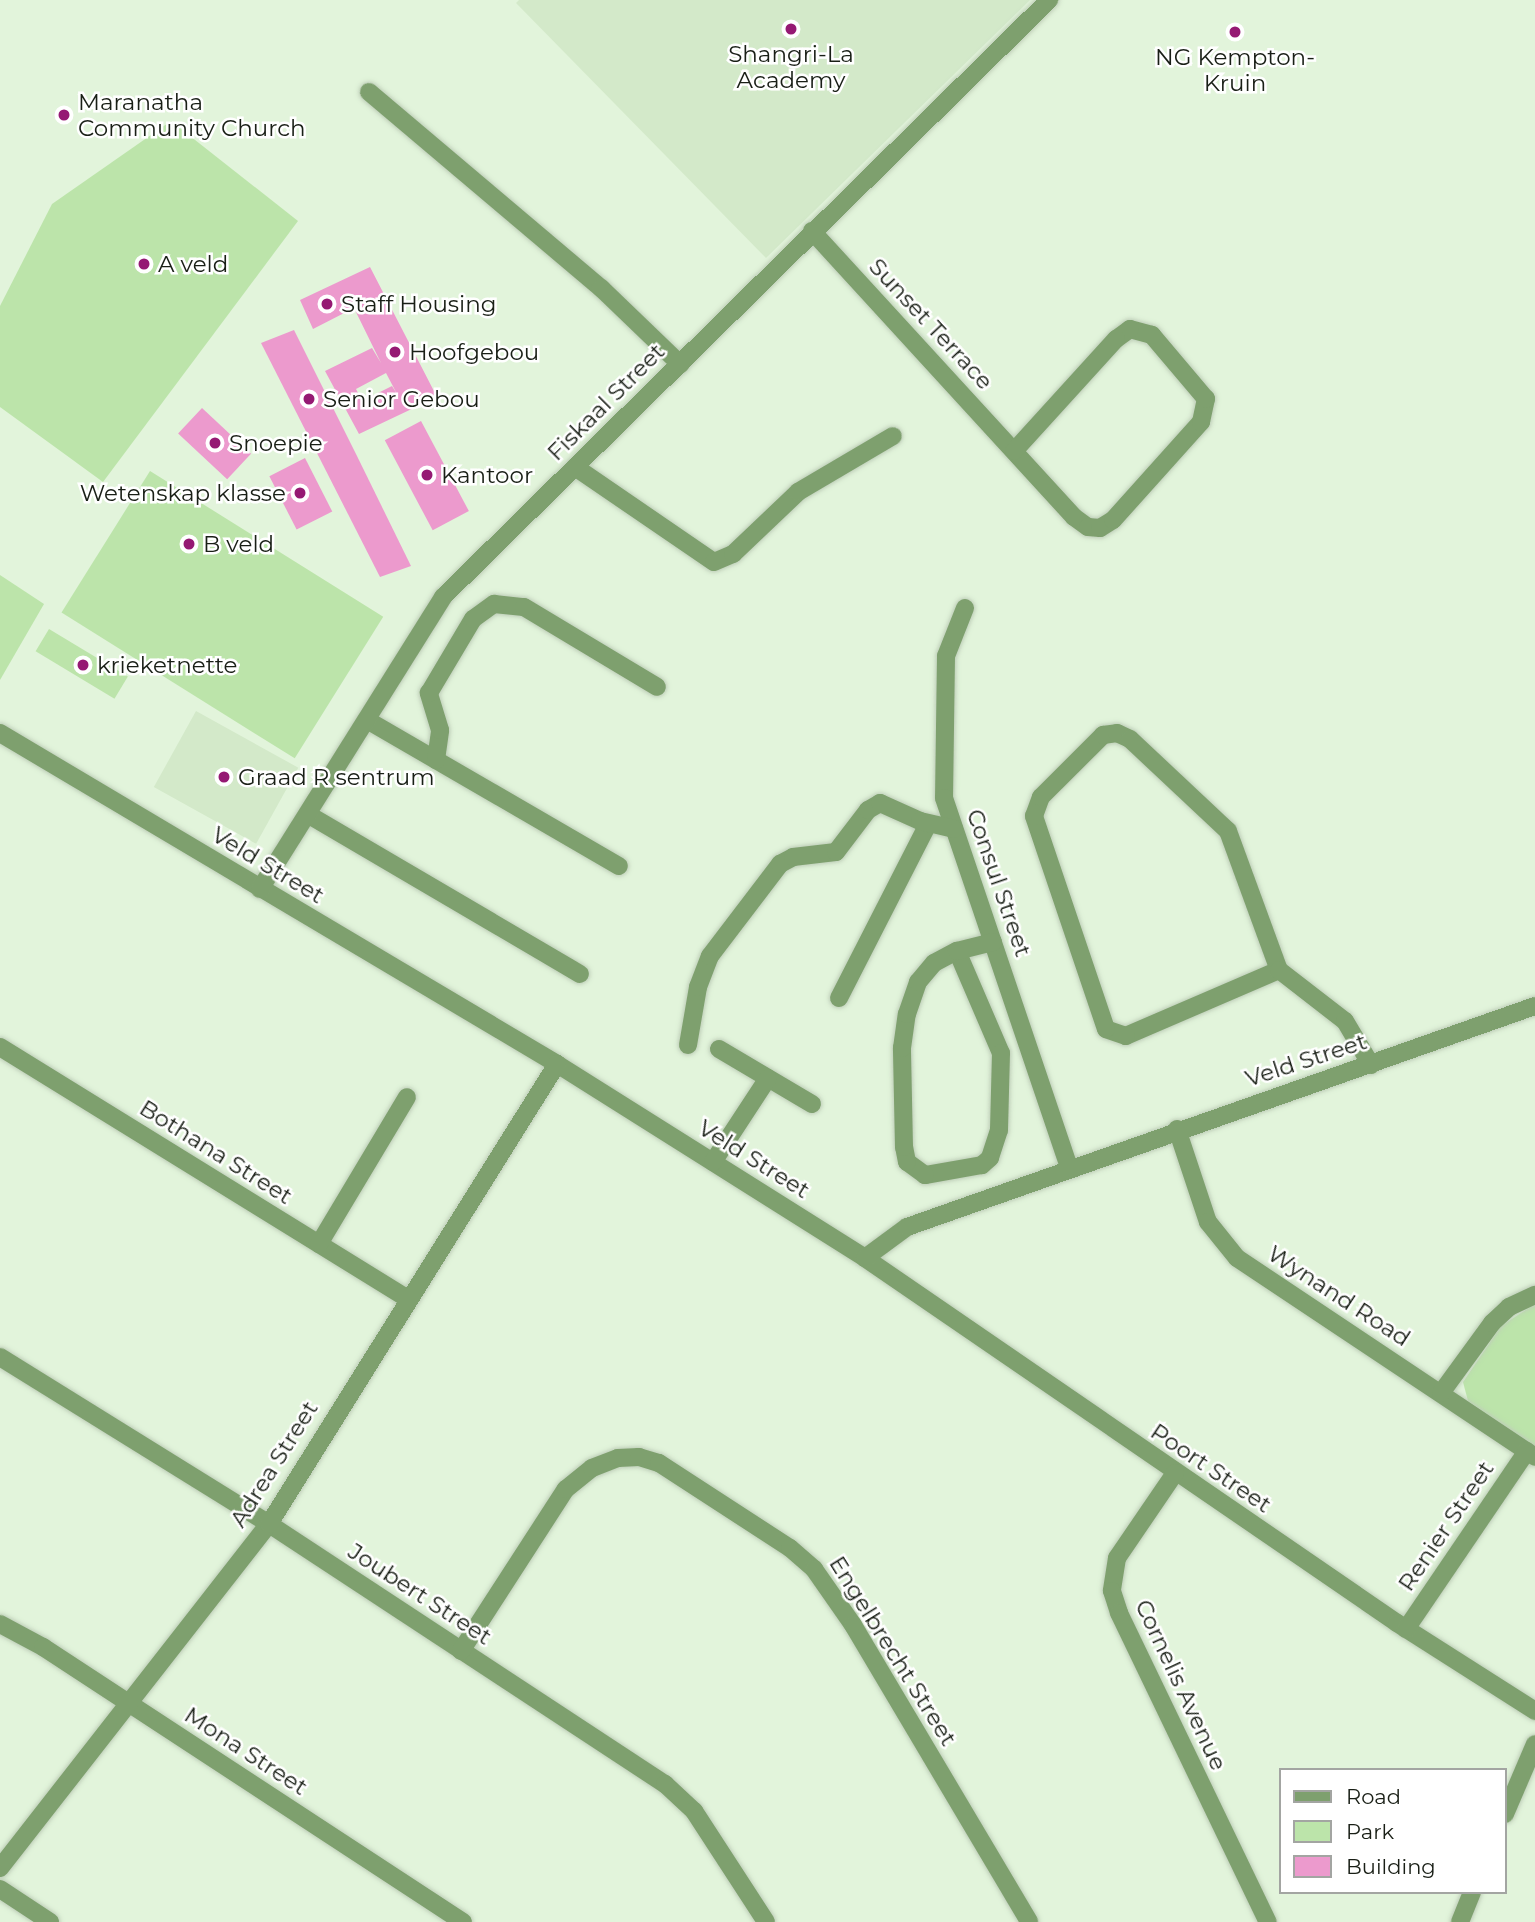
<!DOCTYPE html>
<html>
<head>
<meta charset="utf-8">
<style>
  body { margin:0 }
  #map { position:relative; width:1535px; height:1922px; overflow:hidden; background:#e2f4db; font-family:Montserrat,sans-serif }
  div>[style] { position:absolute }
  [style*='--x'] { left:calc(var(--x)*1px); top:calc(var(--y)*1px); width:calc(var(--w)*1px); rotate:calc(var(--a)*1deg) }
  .built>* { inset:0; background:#d3e9c9; transform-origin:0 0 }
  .green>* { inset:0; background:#bce4aa; transform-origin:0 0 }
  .building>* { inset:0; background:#ec9acd; transform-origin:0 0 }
  .roads { filter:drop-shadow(0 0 2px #beceb8) drop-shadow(0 0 2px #beceb8) }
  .minor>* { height:18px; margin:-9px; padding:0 9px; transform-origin:9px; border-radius:9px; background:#7ea06e }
  .dots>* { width:19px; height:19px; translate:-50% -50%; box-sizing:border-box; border:4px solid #fff; border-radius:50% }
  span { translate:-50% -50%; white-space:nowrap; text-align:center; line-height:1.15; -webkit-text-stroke:5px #fff; paint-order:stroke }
  .poi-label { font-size:23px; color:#191f16 }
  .left { translate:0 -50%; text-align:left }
  .right { translate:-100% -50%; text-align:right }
  .street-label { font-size:23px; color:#191f16 }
  .legend { position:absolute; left:1279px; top:1768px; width:228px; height:126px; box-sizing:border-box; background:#fff; border:2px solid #a3a5a2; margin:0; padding:9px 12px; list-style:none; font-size:21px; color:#191f16 }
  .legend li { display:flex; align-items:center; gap:14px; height:35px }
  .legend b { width:35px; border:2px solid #a3a5a2 }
</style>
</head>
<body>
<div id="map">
  <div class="built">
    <i style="clip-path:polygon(519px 0,1030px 0,766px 258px,516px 3px)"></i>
    <i style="left:196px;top:711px;width:117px;height:87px;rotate:29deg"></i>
  </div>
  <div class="green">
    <i style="clip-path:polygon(171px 121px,298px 221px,103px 482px,0 407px,0 306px,52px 204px)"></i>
    <i style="left:150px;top:471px;width:275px;height:167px;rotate:32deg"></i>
    <i style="clip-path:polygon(0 575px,44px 604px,0 680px)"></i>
    <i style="left:49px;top:629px;width:92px;height:26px;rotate:31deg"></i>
    <i style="clip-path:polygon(1535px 1304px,1535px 1446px,1468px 1401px,1463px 1382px,1501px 1326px)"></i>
  </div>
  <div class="building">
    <i style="clip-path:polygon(evenodd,370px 267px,437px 397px,359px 434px,325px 371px,372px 348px,381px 363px,354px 308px,313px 329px,300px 300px,370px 267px,386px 373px,397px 394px,392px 386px,362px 401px,356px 389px,386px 373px)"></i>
    <i style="clip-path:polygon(294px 330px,356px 454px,411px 566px,380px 577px,261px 343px)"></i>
    <i style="left:202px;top:408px;width:67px;height:35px;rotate:43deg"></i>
    <i style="left:421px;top:421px;width:102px;height:41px;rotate:62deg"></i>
    <i style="left:305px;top:458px;width:60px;height:40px;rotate:63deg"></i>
  </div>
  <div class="roads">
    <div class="minor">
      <i style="--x:369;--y:92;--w:304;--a:40.2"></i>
      <i style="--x:601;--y:288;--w:110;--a:43.9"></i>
      <i style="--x:812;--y:231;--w:388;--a:47.5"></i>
      <i style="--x:1074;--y:517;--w:17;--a:36"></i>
      <i style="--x:1088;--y:527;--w:12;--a:5"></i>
      <i style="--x:1100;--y:528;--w:15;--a:-32"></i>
      <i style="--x:1113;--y:520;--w:132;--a:-48.1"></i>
      <i style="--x:1201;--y:422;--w:24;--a:-78"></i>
      <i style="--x:1206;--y:399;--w:84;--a:-130.2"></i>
      <i style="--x:1152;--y:335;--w:23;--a:-165"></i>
      <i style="--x:1130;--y:329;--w:17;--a:144"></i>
      <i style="--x:1116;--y:339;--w:151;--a:132.3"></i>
      <i style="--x:575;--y:467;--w:168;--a:34.4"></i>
      <i style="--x:714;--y:562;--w:21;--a:-23"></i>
      <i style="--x:733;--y:554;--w:90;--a:-43.6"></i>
      <i style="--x:798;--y:492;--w:110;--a:-30.5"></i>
      <i style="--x:965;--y:608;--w:52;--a:111.6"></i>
      <i style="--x:946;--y:656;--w:142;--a:90.8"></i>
      <i style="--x:944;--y:798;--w:391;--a:71.3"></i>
      <i style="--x:367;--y:720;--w:291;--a:30.1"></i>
      <i style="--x:0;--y:733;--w:648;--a:30.72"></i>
      <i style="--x:557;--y:1064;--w:364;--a:32.2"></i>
      <i style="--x:865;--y:1258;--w:645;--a:34.45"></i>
      <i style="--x:1397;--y:1623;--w:164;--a:32.5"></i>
      <i style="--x:436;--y:760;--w:30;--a:-82"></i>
      <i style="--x:440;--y:730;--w:39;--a:-107"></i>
      <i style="--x:429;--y:693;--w:86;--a:-59.3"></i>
      <i style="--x:473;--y:619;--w:26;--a:-36"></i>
      <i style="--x:494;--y:604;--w:30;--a:6"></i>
      <i style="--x:524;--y:607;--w:155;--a:31"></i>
      <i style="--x:309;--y:815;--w:314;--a:30.4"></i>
      <i style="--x:260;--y:889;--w:345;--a:-57.9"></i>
      <i style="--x:443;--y:597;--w:851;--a:-44.57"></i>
      <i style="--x:957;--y:951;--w:111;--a:66.7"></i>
      <i style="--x:1001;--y:1053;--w:77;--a:91.5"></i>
      <i style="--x:999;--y:1130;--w:29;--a:108"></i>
      <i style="--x:990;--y:1158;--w:11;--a:139"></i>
      <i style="--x:982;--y:1165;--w:58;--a:170"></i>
      <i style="--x:925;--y:1175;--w:22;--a:-144"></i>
      <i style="--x:907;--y:1162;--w:15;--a:-101"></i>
      <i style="--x:904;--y:1147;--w:99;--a:-91.2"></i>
      <i style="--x:902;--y:1048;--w:34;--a:-82"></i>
      <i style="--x:907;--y:1014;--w:34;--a:-71"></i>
      <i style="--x:918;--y:982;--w:25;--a:-50"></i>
      <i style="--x:934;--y:963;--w:26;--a:-28"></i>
      <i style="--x:957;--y:951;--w:37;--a:-14"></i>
      <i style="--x:1279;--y:970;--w:167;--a:156.7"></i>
      <i style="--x:1126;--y:1036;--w:21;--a:-161"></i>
      <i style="--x:1106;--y:1029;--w:225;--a:-108.7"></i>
      <i style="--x:1034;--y:816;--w:20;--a:-70"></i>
      <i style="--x:1041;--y:797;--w:88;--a:-45"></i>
      <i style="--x:1103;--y:735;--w:14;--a:-8"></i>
      <i style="--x:1117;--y:733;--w:14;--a:25"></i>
      <i style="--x:1130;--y:739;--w:134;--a:43.2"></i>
      <i style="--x:1228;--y:831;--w:148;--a:69.9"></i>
      <i style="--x:1279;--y:970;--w:83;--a:37.7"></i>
      <i style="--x:1345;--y:1021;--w:51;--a:59.4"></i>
      <i style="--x:839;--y:998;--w:195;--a:-62.9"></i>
      <i style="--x:688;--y:1045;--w:59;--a:-80.2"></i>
      <i style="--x:698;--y:987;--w:33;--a:-69"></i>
      <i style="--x:710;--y:956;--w:116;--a:-52.7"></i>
      <i style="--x:780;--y:864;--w:15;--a:-28"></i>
      <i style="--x:793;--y:857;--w:43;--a:-6.6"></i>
      <i style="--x:836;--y:852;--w:53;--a:-52.7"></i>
      <i style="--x:868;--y:810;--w:14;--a:-30"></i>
      <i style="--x:880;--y:803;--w:44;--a:24.2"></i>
      <i style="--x:920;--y:821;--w:35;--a:13"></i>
      <i style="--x:0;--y:1047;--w:477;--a:31.7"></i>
      <i style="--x:719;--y:1049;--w:108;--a:30.6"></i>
      <i style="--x:1177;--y:1129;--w:98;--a:71.6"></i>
      <i style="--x:1208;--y:1222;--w:46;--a:51.1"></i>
      <i style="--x:1237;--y:1258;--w:358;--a:33.7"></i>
      <i style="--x:713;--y:1162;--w:100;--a:-56.8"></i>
      <i style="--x:319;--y:1244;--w:171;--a:-59.1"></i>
      <i style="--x:865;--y:1258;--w:52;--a:-36.4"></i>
      <i style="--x:907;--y:1227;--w:666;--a:-19.39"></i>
      <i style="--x:0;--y:1357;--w:317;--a:31.8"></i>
      <i style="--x:269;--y:1524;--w:474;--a:33.3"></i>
      <i style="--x:665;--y:1784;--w:40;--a:43"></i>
      <i style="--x:694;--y:1811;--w:132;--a:57"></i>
      <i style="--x:1441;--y:1393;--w:87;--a:-53.9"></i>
      <i style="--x:1492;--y:1323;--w:23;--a:-43"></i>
      <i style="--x:1509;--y:1307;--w:29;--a:-25"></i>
      <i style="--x:1175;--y:1473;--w:103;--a:124.3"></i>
      <i style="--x:1117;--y:1558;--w:33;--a:99"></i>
      <i style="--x:1112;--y:1591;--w:23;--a:72"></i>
      <i style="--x:1119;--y:1613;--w:343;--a:64.3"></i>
      <i style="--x:0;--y:1624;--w:49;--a:28.1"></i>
      <i style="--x:43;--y:1647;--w:502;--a:33.22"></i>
      <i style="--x:1406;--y:1629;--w:215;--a:-55.8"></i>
      <i style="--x:461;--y:1651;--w:193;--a:-57.1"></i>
      <i style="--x:566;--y:1489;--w:33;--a:-39"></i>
      <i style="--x:592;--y:1468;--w:28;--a:-21"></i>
      <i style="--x:618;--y:1458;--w:21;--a:-3"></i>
      <i style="--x:639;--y:1457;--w:21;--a:17"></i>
      <i style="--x:659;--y:1463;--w:156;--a:33"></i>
      <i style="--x:790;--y:1548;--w:32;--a:41"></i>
      <i style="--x:814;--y:1569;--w:68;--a:55.1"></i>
      <i style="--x:853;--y:1625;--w:345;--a:59.3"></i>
      <i style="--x:1505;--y:1814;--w:76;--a:-66.8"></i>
      <i style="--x:0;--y:1868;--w:437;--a:-52"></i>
      <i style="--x:269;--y:1524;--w:543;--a:-57.95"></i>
      <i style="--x:0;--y:1889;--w:60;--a:33.4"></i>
      <i style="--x:1460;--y:1922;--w:32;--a:-68"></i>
    </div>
  </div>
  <div class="dots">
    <i style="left:791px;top:29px;background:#951973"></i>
    <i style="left:1235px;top:32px;background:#951973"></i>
    <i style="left:64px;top:115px;background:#951973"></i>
    <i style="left:144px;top:264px;background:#951973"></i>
    <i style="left:327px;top:304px;background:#951973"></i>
    <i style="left:395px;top:352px;background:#951973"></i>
    <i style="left:309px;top:399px;background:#951973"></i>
    <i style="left:215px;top:443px;background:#951973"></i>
    <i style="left:427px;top:475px;background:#951973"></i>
    <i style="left:300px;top:493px;background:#951973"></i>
    <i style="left:189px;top:544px;background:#951973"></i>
    <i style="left:83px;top:665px;background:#951973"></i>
    <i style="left:224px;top:777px;background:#951973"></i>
  </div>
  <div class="poi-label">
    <span style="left:791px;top:67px">Shangri-La<br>Academy</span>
    <span style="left:1235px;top:70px">NG Kempton-<br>Kruin</span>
    <span class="left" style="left:78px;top:115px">Maranatha<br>Community Church</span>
    <span class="left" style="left:158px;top:264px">A veld</span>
    <span class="left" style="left:341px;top:304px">Staff Housing</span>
    <span class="left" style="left:409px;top:352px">Hoofgebou</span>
    <span class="left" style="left:323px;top:399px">Senior Gebou</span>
    <span class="left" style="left:229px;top:443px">Snoepie</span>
    <span class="left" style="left:441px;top:475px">Kantoor</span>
    <span class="right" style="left:286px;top:493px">Wetenskap klasse</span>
    <span class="left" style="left:203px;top:544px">B veld</span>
    <span class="left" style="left:97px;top:665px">krieketnette</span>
    <span class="left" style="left:238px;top:777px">Graad R sentrum</span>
  </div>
  <div class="street-label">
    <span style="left:931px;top:324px;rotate:47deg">Sunset Terrace</span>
    <span style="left:606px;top:402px;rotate:-45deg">Fiskaal Street</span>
    <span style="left:268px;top:865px;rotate:31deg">Veld Street</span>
    <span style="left:999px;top:883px;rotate:71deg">Consul Street</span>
    <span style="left:1306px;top:1060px;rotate:-18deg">Veld Street</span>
    <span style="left:216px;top:1152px;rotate:32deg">Bothana Street</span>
    <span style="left:754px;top:1159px;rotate:32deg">Veld Street</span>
    <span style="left:1339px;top:1296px;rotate:33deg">Wynand Road</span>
    <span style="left:274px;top:1464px;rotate:-58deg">Adrea Street</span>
    <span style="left:1211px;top:1468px;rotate:34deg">Poort Street</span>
    <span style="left:1446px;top:1526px;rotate:-56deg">Renier Street</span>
    <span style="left:420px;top:1594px;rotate:33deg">Joubert Street</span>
    <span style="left:893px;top:1651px;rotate:58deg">Engelbrecht Street</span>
    <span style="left:1181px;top:1685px;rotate:65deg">Cornelis Avenue</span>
    <span style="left:246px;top:1751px;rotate:33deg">Mona Street</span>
  </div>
  <ul class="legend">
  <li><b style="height:9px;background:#7ea06e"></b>Road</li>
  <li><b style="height:19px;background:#bce4aa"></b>Park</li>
  <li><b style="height:19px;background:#ec9acd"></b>Building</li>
  </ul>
</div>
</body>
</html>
